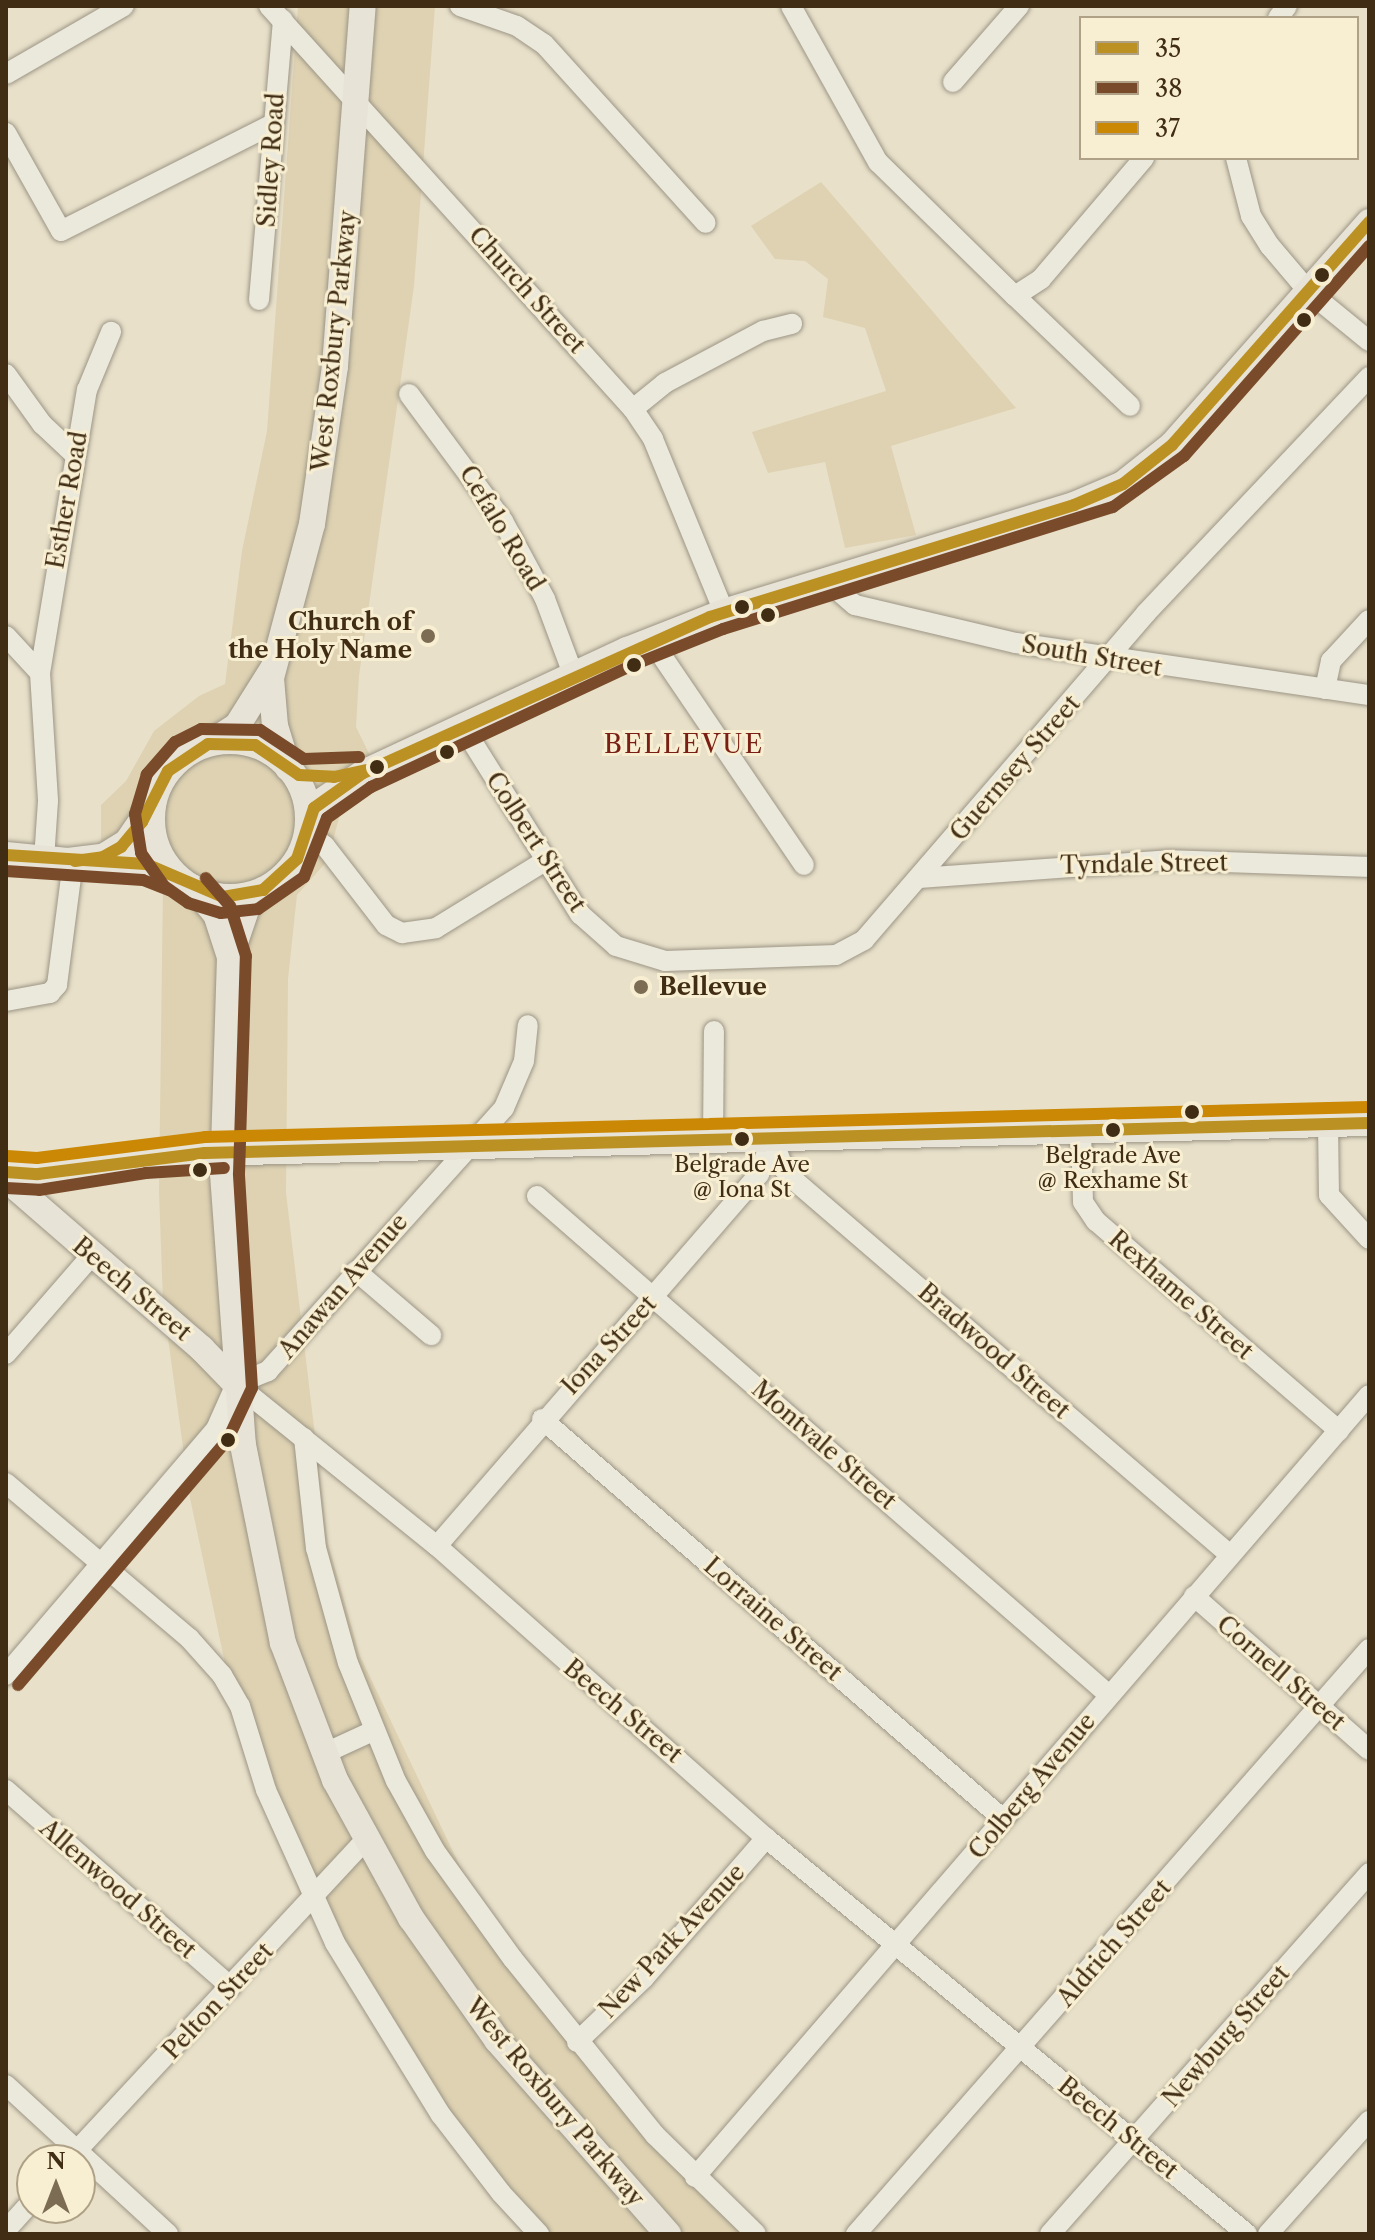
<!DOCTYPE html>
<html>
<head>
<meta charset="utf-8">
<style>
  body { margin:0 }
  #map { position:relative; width:1375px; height:2240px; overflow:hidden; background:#e8e0c9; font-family:"Libre Caslon Text",serif }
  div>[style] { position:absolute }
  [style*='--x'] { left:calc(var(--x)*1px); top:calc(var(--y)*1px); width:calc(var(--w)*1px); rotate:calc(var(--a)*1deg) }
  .green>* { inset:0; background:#ded2b2 }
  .roads { filter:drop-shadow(0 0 2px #9c9585) drop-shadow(0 0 2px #9c9585) }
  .minor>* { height:20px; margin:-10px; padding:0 10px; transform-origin:10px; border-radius:10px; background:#ebe8dc }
  .major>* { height:26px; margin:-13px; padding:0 13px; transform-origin:13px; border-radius:13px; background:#e8e3d7 }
  .major>.ring { margin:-13px; padding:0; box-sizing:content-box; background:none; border:26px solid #e8e3d7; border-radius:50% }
  .bus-1>* { height:12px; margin:-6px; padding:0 6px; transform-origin:6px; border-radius:6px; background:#bc9123 }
  .bus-2>* { height:12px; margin:-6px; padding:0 6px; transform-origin:6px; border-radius:6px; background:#7a4b2a }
  .bus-3>* { height:12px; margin:-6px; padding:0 6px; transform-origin:6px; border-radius:6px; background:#ca8805 }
  .dots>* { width:22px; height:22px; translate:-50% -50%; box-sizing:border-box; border:4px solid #f8efd3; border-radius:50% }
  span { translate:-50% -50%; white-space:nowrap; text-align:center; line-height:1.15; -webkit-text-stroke:6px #f8efd3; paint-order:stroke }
  .bus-label { font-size:22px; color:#412d13 }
  .street-label { font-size:24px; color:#412d13 }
  .poi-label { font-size:24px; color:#412d13; font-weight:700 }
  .right { translate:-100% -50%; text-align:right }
  .left { translate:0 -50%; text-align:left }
  .neighbourhood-label { font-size:26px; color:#7a1f14; letter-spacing:2px }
  .frame { position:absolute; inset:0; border:8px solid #412d13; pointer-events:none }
  .legend { position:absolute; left:1079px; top:16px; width:280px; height:144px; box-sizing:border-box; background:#f8efd3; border:2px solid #afa186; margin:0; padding:10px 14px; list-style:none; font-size:24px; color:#412d13 }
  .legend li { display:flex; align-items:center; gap:16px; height:40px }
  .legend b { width:40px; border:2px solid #afa186 }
  .north { position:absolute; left:16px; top:2144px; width:80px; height:80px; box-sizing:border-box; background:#f8efd3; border:2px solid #afa186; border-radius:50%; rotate:0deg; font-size:22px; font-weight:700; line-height:32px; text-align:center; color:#412d13 }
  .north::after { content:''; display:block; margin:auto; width:28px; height:36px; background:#7b6c53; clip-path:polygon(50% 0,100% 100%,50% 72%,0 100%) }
</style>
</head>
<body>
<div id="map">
  <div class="green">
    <i style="clip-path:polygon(298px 6px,435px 6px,414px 286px,359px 676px,356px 727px,382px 780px,342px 806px,328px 860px,297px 895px,288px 979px,286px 1193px,328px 1544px,360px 1656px,466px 1879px,491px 1919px,681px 2152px,764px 2234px,533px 2234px,301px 1896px,230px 1687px,190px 1498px,163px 1302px,159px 1192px,163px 884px,101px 874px,101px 805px,126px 781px,154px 731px,199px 696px,225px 684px,242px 551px,267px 431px)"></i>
    <i style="clip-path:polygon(821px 182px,1016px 408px,891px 446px,916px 535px,845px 548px,825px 462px,768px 473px,752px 432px,886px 391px,865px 328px,823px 317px,828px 279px,805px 261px,775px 259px,751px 226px)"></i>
  </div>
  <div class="roads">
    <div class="minor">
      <i style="--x:269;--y:6;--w:543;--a:47.91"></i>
      <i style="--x:633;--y:409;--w:36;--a:56"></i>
      <i style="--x:653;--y:439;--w:187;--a:67.7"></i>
      <i style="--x:460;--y:6;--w:60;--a:19.3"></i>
      <i style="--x:517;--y:26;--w:32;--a:34"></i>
      <i style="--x:544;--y:44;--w:241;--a:47.9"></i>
      <i style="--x:791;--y:6;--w:179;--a:60.9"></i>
      <i style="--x:878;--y:162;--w:192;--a:44.4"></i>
      <i style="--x:1015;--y:296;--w:31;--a:-33"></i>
      <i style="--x:1041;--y:279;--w:159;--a:-49.6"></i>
      <i style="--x:1278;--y:18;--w:15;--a:-53"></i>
      <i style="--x:6;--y:74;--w:136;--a:-30"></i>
      <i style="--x:953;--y:82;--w:101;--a:-49"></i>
      <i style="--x:6;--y:133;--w:112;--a:60.7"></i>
      <i style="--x:61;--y:231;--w:237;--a:-26.8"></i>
      <i style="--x:1236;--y:158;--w:60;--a:75.5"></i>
      <i style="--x:1251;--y:216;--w:36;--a:58"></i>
      <i style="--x:1270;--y:246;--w:59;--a:49.8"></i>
      <i style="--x:1308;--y:291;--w:79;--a:39.3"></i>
      <i style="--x:1015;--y:296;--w:159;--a:43.7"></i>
      <i style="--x:259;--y:300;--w:281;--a:-85.1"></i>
      <i style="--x:6;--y:374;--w:62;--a:54.2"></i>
      <i style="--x:42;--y:424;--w:45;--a:43.2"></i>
      <i style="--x:409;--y:394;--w:158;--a:53.5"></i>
      <i style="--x:503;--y:521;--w:89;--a:61.7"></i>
      <i style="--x:545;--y:599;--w:80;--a:69.5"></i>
      <i style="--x:633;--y:409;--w:41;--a:-39.1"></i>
      <i style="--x:665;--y:383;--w:111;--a:-28"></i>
      <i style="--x:763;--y:331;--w:30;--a:-14"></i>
      <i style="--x:827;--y:581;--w:37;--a:41"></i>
      <i style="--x:855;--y:605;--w:165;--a:13.3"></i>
      <i style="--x:1016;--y:643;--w:357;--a:8.4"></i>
      <i style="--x:6;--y:636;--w:50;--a:47.4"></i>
      <i style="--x:40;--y:673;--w:128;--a:86.4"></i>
      <i style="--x:48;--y:801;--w:58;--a:93.9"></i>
      <i style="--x:651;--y:640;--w:272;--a:55.8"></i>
      <i style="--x:40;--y:673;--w:287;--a:-80.6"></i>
      <i style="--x:87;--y:390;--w:63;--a:-67.5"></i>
      <i style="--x:1325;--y:689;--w:29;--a:-78"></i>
      <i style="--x:1331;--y:661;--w:56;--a:-47.2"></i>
      <i style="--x:463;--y:727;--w:221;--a:58"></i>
      <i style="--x:580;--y:914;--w:48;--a:41.6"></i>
      <i style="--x:616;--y:946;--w:51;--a:17"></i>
      <i style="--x:665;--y:961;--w:171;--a:-2"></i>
      <i style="--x:836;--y:955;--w:32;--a:-28"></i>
      <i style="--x:864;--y:940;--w:432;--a:-49.2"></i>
      <i style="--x:1146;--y:613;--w:325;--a:-46.6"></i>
      <i style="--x:307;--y:832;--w:23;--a:38"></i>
      <i style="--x:325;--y:846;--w:100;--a:52.3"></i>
      <i style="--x:386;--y:925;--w:18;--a:27"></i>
      <i style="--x:402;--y:933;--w:34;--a:-8"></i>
      <i style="--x:436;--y:928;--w:128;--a:-31.6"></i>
      <i style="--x:919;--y:878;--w:250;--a:-4.1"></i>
      <i style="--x:1168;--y:860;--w:201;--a:2"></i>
      <i style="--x:6;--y:1001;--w:45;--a:-10.3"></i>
      <i style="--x:50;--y:993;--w:11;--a:-49"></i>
      <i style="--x:57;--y:985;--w:125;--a:-82.6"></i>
      <i style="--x:1328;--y:1124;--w:71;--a:89.2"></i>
      <i style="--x:1329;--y:1195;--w:59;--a:47.7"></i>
      <i style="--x:1081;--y:1130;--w:72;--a:88.4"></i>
      <i style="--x:1083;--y:1202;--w:23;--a:56"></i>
      <i style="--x:1096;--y:1221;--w:321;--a:40.8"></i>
      <i style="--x:772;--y:1138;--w:33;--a:69"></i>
      <i style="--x:784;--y:1169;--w:16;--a:47"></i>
      <i style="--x:795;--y:1181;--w:572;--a:40.68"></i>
      <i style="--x:713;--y:1140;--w:109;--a:-89.5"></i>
      <i style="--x:537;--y:1196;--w:759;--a:41.1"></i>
      <i style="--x:356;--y:1271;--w:99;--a:40.5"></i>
      <i style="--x:6;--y:1354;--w:131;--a:-49"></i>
      <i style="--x:236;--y:1384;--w:258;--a:38.9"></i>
      <i style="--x:437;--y:1546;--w:440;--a:41.6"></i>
      <i style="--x:766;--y:1838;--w:623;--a:39.46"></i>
      <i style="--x:542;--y:1419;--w:610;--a:40.95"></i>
      <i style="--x:304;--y:1438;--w:111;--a:83.8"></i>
      <i style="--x:316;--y:1548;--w:119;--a:74.5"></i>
      <i style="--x:348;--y:1663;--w:127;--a:67.9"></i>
      <i style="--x:396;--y:1781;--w:80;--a:60.9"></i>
      <i style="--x:435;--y:1851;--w:133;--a:54.2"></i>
      <i style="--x:513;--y:1959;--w:226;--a:51.1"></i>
      <i style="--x:655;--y:2135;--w:141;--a:44.4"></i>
      <i style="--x:6;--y:1483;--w:240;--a:40.3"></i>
      <i style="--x:189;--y:1638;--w:50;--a:48.3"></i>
      <i style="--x:222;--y:1675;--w:36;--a:60"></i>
      <i style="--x:240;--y:1706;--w:88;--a:72.8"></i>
      <i style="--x:266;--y:1790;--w:168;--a:65.7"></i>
      <i style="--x:335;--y:1943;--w:202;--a:58.4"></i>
      <i style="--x:441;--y:2115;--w:98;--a:52.4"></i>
      <i style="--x:501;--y:2193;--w:56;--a:47.2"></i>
      <i style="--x:437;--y:1546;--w:492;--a:-49.1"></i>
      <i style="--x:759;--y:1174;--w:38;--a:-70"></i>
      <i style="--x:1194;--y:1596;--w:233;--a:41.3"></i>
      <i style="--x:6;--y:1675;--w:323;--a:-49.5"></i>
      <i style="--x:216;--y:1429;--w:49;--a:-66"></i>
      <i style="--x:236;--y:1384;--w:35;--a:-22"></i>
      <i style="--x:268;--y:1371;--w:353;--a:-48.1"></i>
      <i style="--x:504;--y:1108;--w:51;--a:-66.9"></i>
      <i style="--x:524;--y:1061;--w:36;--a:-84"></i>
      <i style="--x:323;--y:1754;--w:55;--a:-24.7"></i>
      <i style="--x:6;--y:1790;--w:299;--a:41.2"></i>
      <i style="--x:577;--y:2042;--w:93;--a:-43.7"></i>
      <i style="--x:644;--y:1978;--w:186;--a:-48.9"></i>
      <i style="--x:6;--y:2085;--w:220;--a:42.6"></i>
      <i style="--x:68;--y:2160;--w:437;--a:-47.1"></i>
      <i style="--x:695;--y:2177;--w:1032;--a:-49.24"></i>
      <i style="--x:6;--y:2230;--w:39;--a:-48"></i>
      <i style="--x:856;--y:2234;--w:778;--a:-48.75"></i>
      <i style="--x:1050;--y:2234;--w:482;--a:-48.5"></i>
      <i style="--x:1268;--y:2234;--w:152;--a:-48.2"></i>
    </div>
    <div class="major">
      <i class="ring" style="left:152px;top:741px;width:130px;height:130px"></i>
      <i style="--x:212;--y:742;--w:30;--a:-33"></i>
      <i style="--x:237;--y:726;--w:66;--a:-58"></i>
      <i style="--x:288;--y:768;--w:44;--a:-107.2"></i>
      <i style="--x:275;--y:726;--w:48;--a:-94.8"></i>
      <i style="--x:271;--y:678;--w:159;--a:-75.1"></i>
      <i style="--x:312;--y:524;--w:160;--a:-81.7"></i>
      <i style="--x:335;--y:366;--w:361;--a:-85.6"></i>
      <i style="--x:308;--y:822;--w:22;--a:-60"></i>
      <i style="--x:319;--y:803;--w:53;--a:-34.3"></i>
      <i style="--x:363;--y:773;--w:291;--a:-25"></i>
      <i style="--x:627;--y:650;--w:104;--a:-21.4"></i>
      <i style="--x:724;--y:612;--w:366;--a:-17"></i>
      <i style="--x:1074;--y:505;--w:53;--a:-23.2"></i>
      <i style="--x:1123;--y:484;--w:63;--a:-38.5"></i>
      <i style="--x:1172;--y:445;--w:298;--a:-48.5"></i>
      <i style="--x:6;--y:855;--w:62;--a:5.5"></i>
      <i style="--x:68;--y:861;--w:35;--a:-7"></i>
      <i style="--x:103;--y:857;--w:28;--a:-32"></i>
      <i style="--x:127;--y:842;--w:46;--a:-55.6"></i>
      <i style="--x:95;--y:860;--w:51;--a:4.5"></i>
      <i style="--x:146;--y:864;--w:31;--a:21"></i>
      <i style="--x:194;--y:888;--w:34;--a:50"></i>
      <i style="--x:216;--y:914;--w:45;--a:72"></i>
      <i style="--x:263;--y:890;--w:21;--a:137"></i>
      <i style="--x:248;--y:904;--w:56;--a:108.8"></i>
      <i style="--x:230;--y:957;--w:217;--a:91.8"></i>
      <i style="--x:223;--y:1174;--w:272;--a:85.8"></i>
      <i style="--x:243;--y:1445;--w:202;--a:78.6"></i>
      <i style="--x:283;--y:1643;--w:147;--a:69.2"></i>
      <i style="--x:335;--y:1780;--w:158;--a:61.2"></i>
      <i style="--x:411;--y:1918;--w:149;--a:54.8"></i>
      <i style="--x:497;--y:2040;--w:259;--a:48.6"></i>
      <i style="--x:6;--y:1172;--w:32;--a:4"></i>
      <i style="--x:38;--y:1174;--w:168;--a:-7.2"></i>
      <i style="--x:205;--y:1153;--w:1164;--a:-1.48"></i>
      <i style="--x:6;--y:1179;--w:259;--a:40.9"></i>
      <i style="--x:202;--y:1349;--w:49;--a:45.8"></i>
    </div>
  </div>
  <div class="bus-1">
    <i style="--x:6;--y:855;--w:140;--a:3.7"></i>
    <i style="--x:146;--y:864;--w:84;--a:23.2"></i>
    <i style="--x:223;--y:897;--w:41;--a:-9.9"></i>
    <i style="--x:263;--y:890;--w:46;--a:-42.4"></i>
    <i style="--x:297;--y:859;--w:54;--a:-71.6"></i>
    <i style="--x:314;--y:808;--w:60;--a:-35.5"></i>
    <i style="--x:363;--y:773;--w:380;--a:-24.2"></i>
    <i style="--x:710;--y:617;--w:381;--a:-17.1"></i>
    <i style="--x:1074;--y:505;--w:53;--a:-23.2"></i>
    <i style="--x:1123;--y:484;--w:63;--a:-38.5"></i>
    <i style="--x:1172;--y:445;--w:298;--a:-48.5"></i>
    <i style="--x:75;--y:861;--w:28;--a:-8"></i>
    <i style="--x:103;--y:857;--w:21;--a:-29"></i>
    <i style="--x:121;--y:847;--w:33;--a:-50"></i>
    <i style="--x:142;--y:822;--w:57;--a:-63"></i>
    <i style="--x:168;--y:771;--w:48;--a:-34"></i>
    <i style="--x:208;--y:744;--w:47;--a:1.2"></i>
    <i style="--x:255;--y:745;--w:53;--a:34.3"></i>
    <i style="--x:299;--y:775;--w:35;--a:3"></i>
    <i style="--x:334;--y:777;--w:40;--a:-12"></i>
    <i style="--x:6;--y:1172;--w:32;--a:4"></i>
    <i style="--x:38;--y:1174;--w:168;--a:-7.2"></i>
    <i style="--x:205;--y:1153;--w:1164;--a:-1.48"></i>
  </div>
  <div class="bus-2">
    <i style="--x:359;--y:757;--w:55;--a:177.9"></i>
    <i style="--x:304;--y:759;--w:53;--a:-146.6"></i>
    <i style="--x:260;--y:730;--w:59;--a:-179"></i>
    <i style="--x:201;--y:729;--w:29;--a:153"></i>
    <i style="--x:175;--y:742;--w:43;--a:131.2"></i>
    <i style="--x:147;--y:774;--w:42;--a:106.7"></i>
    <i style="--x:135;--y:814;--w:39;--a:81"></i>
    <i style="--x:141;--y:853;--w:40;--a:55.1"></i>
    <i style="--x:164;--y:886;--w:29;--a:35"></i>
    <i style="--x:188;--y:903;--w:34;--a:17"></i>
    <i style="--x:221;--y:913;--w:37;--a:-6"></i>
    <i style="--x:258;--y:909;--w:56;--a:-34.8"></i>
    <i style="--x:304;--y:877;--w:63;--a:-68.7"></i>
    <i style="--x:327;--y:818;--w:54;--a:-35.2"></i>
    <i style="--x:371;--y:787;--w:289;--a:-25"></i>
    <i style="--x:633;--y:665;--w:97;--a:-21.8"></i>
    <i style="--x:723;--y:629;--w:409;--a:-17.4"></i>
    <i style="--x:1113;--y:507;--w:87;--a:-35.7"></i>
    <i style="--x:1184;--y:456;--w:280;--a:-48.6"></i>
    <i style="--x:6;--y:871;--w:137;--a:3.8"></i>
    <i style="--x:143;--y:880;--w:28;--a:21"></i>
    <i style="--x:6;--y:1188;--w:33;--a:3"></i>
    <i style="--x:39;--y:1190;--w:108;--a:-9"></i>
    <i style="--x:146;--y:1173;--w:78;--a:-3.7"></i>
    <i style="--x:18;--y:1685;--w:323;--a:-49.5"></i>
    <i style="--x:228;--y:1439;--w:56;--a:-64.8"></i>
    <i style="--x:252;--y:1388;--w:214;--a:-93.5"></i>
    <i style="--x:239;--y:1174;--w:218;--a:-88.2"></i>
    <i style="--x:246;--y:956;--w:52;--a:-107.7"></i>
    <i style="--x:230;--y:906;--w:37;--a:-131"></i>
  </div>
  <div class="bus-3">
    <i style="--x:7;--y:1156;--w:30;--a:4"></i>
    <i style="--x:37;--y:1158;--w:169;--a:-7.1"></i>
    <i style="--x:205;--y:1137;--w:1164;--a:-1.48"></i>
  </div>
  <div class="dots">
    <i style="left:1322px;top:275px;background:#412d13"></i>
    <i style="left:1304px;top:320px;background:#412d13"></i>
    <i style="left:742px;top:607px;background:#412d13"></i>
    <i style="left:768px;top:615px;background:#412d13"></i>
    <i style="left:428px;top:636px;background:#7b6c53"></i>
    <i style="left:634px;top:665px;background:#412d13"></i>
    <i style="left:447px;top:752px;background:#412d13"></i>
    <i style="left:377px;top:767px;background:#412d13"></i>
    <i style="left:641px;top:987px;background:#7b6c53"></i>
    <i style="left:1192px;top:1112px;background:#412d13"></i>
    <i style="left:1113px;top:1130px;background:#412d13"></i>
    <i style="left:742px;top:1139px;background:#412d13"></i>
    <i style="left:200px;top:1170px;background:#412d13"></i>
    <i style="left:228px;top:1440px;background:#412d13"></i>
  </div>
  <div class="bus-label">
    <span style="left:1113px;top:1168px">Belgrade Ave<br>@ Rexhame St</span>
    <span style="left:742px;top:1177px">Belgrade Ave<br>@ Iona St</span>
  </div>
  <div class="street-label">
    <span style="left:271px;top:160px;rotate:-86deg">Sidley Road</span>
    <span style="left:527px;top:290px;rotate:48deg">Church Street</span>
    <span style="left:334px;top:341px;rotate:-84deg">West Roxbury Parkway</span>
    <span style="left:67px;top:500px;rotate:-80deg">Esther Road</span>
    <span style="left:502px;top:528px;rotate:59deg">Cefalo Road</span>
    <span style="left:1092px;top:656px;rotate:10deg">South Street</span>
    <span style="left:1015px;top:768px;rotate:-49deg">Guernsey Street</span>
    <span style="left:536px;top:842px;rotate:57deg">Colbert Street</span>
    <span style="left:1144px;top:864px;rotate:-1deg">Tyndale Street</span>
    <span style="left:343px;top:1286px;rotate:-49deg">Anawan Avenue</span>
    <span style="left:132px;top:1289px;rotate:40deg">Beech Street</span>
    <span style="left:1181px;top:1295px;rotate:41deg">Rexhame Street</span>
    <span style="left:609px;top:1345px;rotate:-47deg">Iona Street</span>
    <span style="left:994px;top:1351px;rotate:41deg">Bradwood Street</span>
    <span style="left:824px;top:1445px;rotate:41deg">Montvale Street</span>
    <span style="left:773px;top:1619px;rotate:41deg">Lorraine Street</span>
    <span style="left:1281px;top:1673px;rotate:41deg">Cornell Street</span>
    <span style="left:623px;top:1711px;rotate:40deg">Beech Street</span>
    <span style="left:1032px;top:1786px;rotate:-50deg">Colberg Avenue</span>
    <span style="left:118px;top:1889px;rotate:41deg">Allenwood Street</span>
    <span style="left:672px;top:1941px;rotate:-47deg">New Park Avenue</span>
    <span style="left:1114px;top:1943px;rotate:-49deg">Aldrich Street</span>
    <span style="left:218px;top:2001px;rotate:-47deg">Pelton Street</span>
    <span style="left:1226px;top:2036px;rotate:-49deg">Newburg Street</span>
    <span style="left:555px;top:2102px;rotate:50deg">West Roxbury Parkway</span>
    <span style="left:1118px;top:2128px;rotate:39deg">Beech Street</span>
  </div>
  <div class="poi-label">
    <span class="right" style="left:412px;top:636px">Church of<br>the Holy Name</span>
    <span class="left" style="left:659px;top:987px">Bellevue</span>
  </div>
  <div class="neighbourhood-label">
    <span style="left:684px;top:745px">BELLEVUE</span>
  </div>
  <div class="frame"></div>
  <ul class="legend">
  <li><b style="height:10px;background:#bc9123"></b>35</li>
  <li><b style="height:10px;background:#7a4b2a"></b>38</li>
  <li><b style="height:10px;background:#ca8805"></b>37</li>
  </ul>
  <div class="north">N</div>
</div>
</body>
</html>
